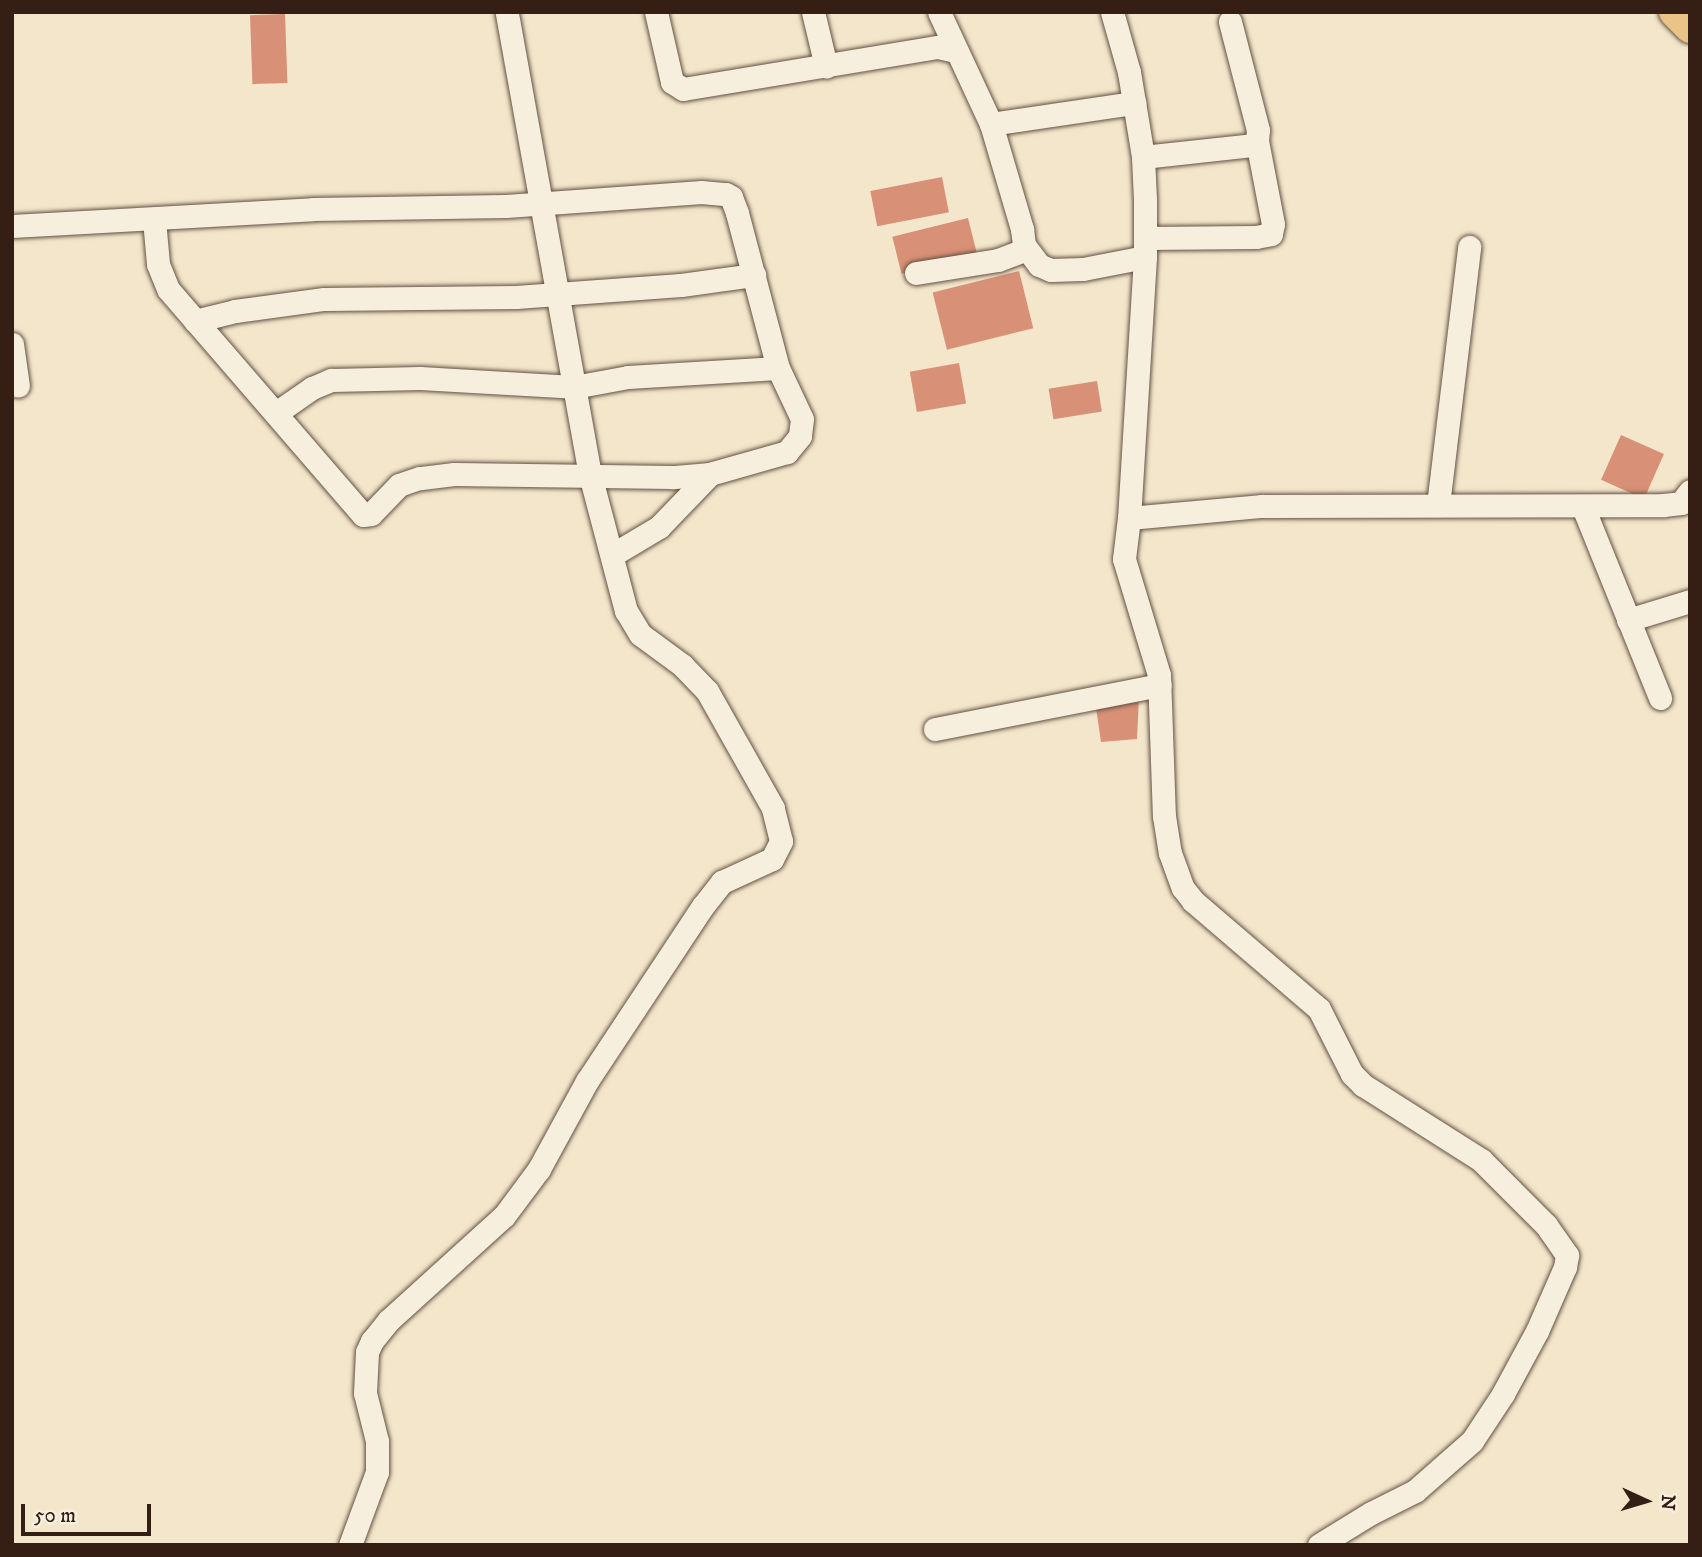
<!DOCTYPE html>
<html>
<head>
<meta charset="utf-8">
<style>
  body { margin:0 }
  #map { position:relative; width:1702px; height:1557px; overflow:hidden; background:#f3e6cb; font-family:"IM FELL DW Pica",serif }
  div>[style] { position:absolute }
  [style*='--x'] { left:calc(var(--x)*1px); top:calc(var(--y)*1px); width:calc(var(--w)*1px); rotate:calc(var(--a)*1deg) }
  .building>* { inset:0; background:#d89076; transform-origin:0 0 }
  .roads { filter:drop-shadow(0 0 2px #645142) drop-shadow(0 0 2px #645142) }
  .minor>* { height:23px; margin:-11.5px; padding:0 11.5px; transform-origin:11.5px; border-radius:11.5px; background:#f7efdd }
  .major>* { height:30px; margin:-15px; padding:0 15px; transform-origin:15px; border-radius:15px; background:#eac386 }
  span { translate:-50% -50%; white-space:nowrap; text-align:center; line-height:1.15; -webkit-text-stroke:5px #f7efdd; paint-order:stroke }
  .frame { position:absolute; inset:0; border:14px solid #351f14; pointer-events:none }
  .north { position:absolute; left:1611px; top:1466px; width:70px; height:70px; -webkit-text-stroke:5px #f7efdd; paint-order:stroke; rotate:94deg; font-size:19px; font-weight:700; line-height:28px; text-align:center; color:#351f14 }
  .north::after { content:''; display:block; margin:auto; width:24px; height:32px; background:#351f14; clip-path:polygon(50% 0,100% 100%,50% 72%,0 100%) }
  .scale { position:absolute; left:21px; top:1504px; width:130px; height:32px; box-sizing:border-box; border:4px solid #351f14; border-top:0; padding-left:9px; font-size:21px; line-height:24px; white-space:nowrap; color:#351f14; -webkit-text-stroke:5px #f7efdd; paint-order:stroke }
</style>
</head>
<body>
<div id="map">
  <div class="building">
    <i style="left:285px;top:14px;width:69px;height:35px;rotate:88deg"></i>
    <i style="left:942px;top:177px;width:36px;height:73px;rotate:79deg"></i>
    <i style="left:968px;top:218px;width:38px;height:78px;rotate:76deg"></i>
    <i style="left:1019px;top:271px;width:59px;height:89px;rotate:76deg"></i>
    <i style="left:959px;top:363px;width:41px;height:50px;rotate:80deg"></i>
    <i style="left:1097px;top:381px;width:31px;height:49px;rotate:81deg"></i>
    <i style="left:1621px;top:435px;width:47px;height:49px;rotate:24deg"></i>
    <i style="clip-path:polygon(1139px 697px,1137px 739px,1101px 742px,1095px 701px)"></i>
  </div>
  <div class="roads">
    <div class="minor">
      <i style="--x:656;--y:12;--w:72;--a:77.1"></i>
      <i style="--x:672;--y:82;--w:13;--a:32"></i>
      <i style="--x:683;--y:89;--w:258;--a:-9.4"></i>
      <i style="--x:938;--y:47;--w:17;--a:13"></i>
      <i style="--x:813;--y:12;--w:56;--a:76.5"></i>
      <i style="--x:939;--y:12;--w:123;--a:65.1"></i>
      <i style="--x:991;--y:124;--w:145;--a:-8.4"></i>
      <i style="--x:1112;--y:12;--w:62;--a:74.2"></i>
      <i style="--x:1129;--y:72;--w:86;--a:80.6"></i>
      <i style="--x:1143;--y:157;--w:42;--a:87.3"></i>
      <i style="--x:1145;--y:199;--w:58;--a:90"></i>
      <i style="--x:1145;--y:257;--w:261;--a:93.5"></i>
      <i style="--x:1129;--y:518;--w:134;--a:-5.2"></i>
      <i style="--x:1262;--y:506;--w:401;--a:-0.1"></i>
      <i style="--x:1663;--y:505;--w:18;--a:-6"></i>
      <i style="--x:1681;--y:503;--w:15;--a:-53"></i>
      <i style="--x:1143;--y:157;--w:112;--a:-6.2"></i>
      <i style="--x:1254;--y:145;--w:5;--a:-53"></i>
      <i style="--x:1257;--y:141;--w:11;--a:-85"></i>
      <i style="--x:1258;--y:130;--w:112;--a:-104.5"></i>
      <i style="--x:12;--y:226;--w:301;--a:-3.2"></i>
      <i style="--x:313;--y:209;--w:193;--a:-0.9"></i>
      <i style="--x:506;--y:206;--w:196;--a:-4.1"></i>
      <i style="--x:701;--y:192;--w:25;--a:5"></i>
      <i style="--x:726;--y:194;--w:6;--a:31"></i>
      <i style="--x:731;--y:197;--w:17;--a:69"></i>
      <i style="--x:737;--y:213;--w:160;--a:75.2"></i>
      <i style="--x:778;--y:368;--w:56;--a:64.8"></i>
      <i style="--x:802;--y:419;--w:17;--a:97"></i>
      <i style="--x:800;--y:436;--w:21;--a:129"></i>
      <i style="--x:787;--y:452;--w:80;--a:164.1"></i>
      <i style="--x:710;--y:474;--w:38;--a:175"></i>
      <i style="--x:672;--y:477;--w:218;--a:-179.2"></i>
      <i style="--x:454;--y:474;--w:35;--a:173"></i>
      <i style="--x:419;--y:478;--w:21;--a:161"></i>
      <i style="--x:399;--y:485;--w:40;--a:134"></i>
      <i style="--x:371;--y:514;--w:8;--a:173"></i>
      <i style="--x:363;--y:515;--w:298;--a:-130.8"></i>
      <i style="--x:168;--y:289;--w:27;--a:-112"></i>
      <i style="--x:158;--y:264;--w:45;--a:-95.1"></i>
      <i style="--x:1145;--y:238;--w:111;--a:-0.5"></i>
      <i style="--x:1256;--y:237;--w:15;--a:-11"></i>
      <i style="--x:1271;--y:234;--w:10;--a:-79"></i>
      <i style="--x:1273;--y:224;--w:85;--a:-100.9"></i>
      <i style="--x:1024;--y:245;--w:25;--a:53"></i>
      <i style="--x:1039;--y:265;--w:13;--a:23"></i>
      <i style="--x:1051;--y:270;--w:32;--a:-2"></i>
      <i style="--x:1083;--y:269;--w:63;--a:-11"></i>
      <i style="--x:916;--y:273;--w:83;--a:-9"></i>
      <i style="--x:998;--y:260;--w:26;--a:-21"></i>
      <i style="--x:1022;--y:251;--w:6;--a:-72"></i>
      <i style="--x:1024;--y:245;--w:16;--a:-97"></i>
      <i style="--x:1022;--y:229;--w:109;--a:-106.4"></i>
      <i style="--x:195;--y:321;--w:41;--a:-14"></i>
      <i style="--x:235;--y:311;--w:90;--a:-7.7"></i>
      <i style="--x:324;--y:299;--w:192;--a:-0.6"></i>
      <i style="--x:516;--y:297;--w:165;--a:-4.2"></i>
      <i style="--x:681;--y:285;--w:74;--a:-7.8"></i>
      <i style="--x:12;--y:344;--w:42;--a:81.9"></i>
      <i style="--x:276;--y:413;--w:44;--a:-34.8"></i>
      <i style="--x:312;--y:388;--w:21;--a:-23"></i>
      <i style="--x:331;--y:380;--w:89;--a:-1.3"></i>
      <i style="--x:420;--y:378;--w:154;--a:3.3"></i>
      <i style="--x:574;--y:387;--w:55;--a:-10.5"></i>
      <i style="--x:628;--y:377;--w:150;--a:-3.4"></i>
      <i style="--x:1438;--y:505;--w:260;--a:-83.1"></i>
      <i style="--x:1583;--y:507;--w:206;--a:68"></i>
      <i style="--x:1129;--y:518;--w:41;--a:97"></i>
      <i style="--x:1124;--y:559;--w:121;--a:73.2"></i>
      <i style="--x:1159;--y:675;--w:141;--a:88"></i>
      <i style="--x:1164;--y:816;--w:37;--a:81"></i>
      <i style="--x:1170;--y:853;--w:37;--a:70"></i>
      <i style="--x:1183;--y:888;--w:16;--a:52"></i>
      <i style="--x:1193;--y:901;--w:166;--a:40.6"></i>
      <i style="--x:1319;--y:1009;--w:73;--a:63.1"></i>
      <i style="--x:1352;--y:1074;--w:16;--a:45"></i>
      <i style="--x:1363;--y:1085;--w:140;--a:32.4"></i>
      <i style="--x:1481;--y:1160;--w:92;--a:45"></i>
      <i style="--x:1546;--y:1225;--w:37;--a:55"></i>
      <i style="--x:1567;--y:1255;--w:12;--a:99"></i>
      <i style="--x:1565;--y:1267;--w:70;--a:113.6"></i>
      <i style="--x:1537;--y:1331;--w:72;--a:118.4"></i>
      <i style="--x:1503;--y:1394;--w:56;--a:123.4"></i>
      <i style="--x:1472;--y:1441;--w:76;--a:138.7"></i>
      <i style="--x:1415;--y:1491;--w:49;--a:153.4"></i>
      <i style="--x:1371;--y:1513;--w:61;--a:148.4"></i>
      <i style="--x:612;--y:555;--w:55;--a:-30.8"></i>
      <i style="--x:659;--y:527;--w:74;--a:-46.1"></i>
      <i style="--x:1628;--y:620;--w:65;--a:-17"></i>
      <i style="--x:935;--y:729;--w:229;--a:-11.1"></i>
      <i style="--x:350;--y:1545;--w:78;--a:-69.7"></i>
      <i style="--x:377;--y:1472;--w:31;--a:-90"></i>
      <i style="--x:377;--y:1441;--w:49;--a:-104"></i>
      <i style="--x:365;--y:1393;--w:41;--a:-87.2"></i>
      <i style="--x:367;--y:1352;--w:12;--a:-66"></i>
      <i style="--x:372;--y:1341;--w:26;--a:-51"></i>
      <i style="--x:388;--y:1321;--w:156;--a:-42.2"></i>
      <i style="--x:504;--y:1216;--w:59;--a:-53.3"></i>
      <i style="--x:539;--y:1169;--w:100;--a:-61.4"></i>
      <i style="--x:587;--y:1081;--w:210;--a:-56.5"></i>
      <i style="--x:703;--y:906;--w:31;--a:-52"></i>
      <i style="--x:722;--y:882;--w:55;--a:-24.7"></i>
      <i style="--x:772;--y:859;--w:20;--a:-63"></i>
      <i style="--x:781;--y:841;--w:34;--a:-104"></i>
      <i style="--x:773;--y:808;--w:134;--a:-119.4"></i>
      <i style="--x:707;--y:691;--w:36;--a:-134"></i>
      <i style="--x:682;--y:665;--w:52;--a:-143.6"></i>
      <i style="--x:640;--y:634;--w:27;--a:-121"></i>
      <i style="--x:626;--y:611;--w:141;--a:-104.8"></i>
      <i style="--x:590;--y:475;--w:470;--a:-100.2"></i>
    </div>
    <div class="major">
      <i style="--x:1674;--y:12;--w:23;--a:45"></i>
    </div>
  </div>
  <div class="frame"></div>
  <div class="north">N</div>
  <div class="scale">50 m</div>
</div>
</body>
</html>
